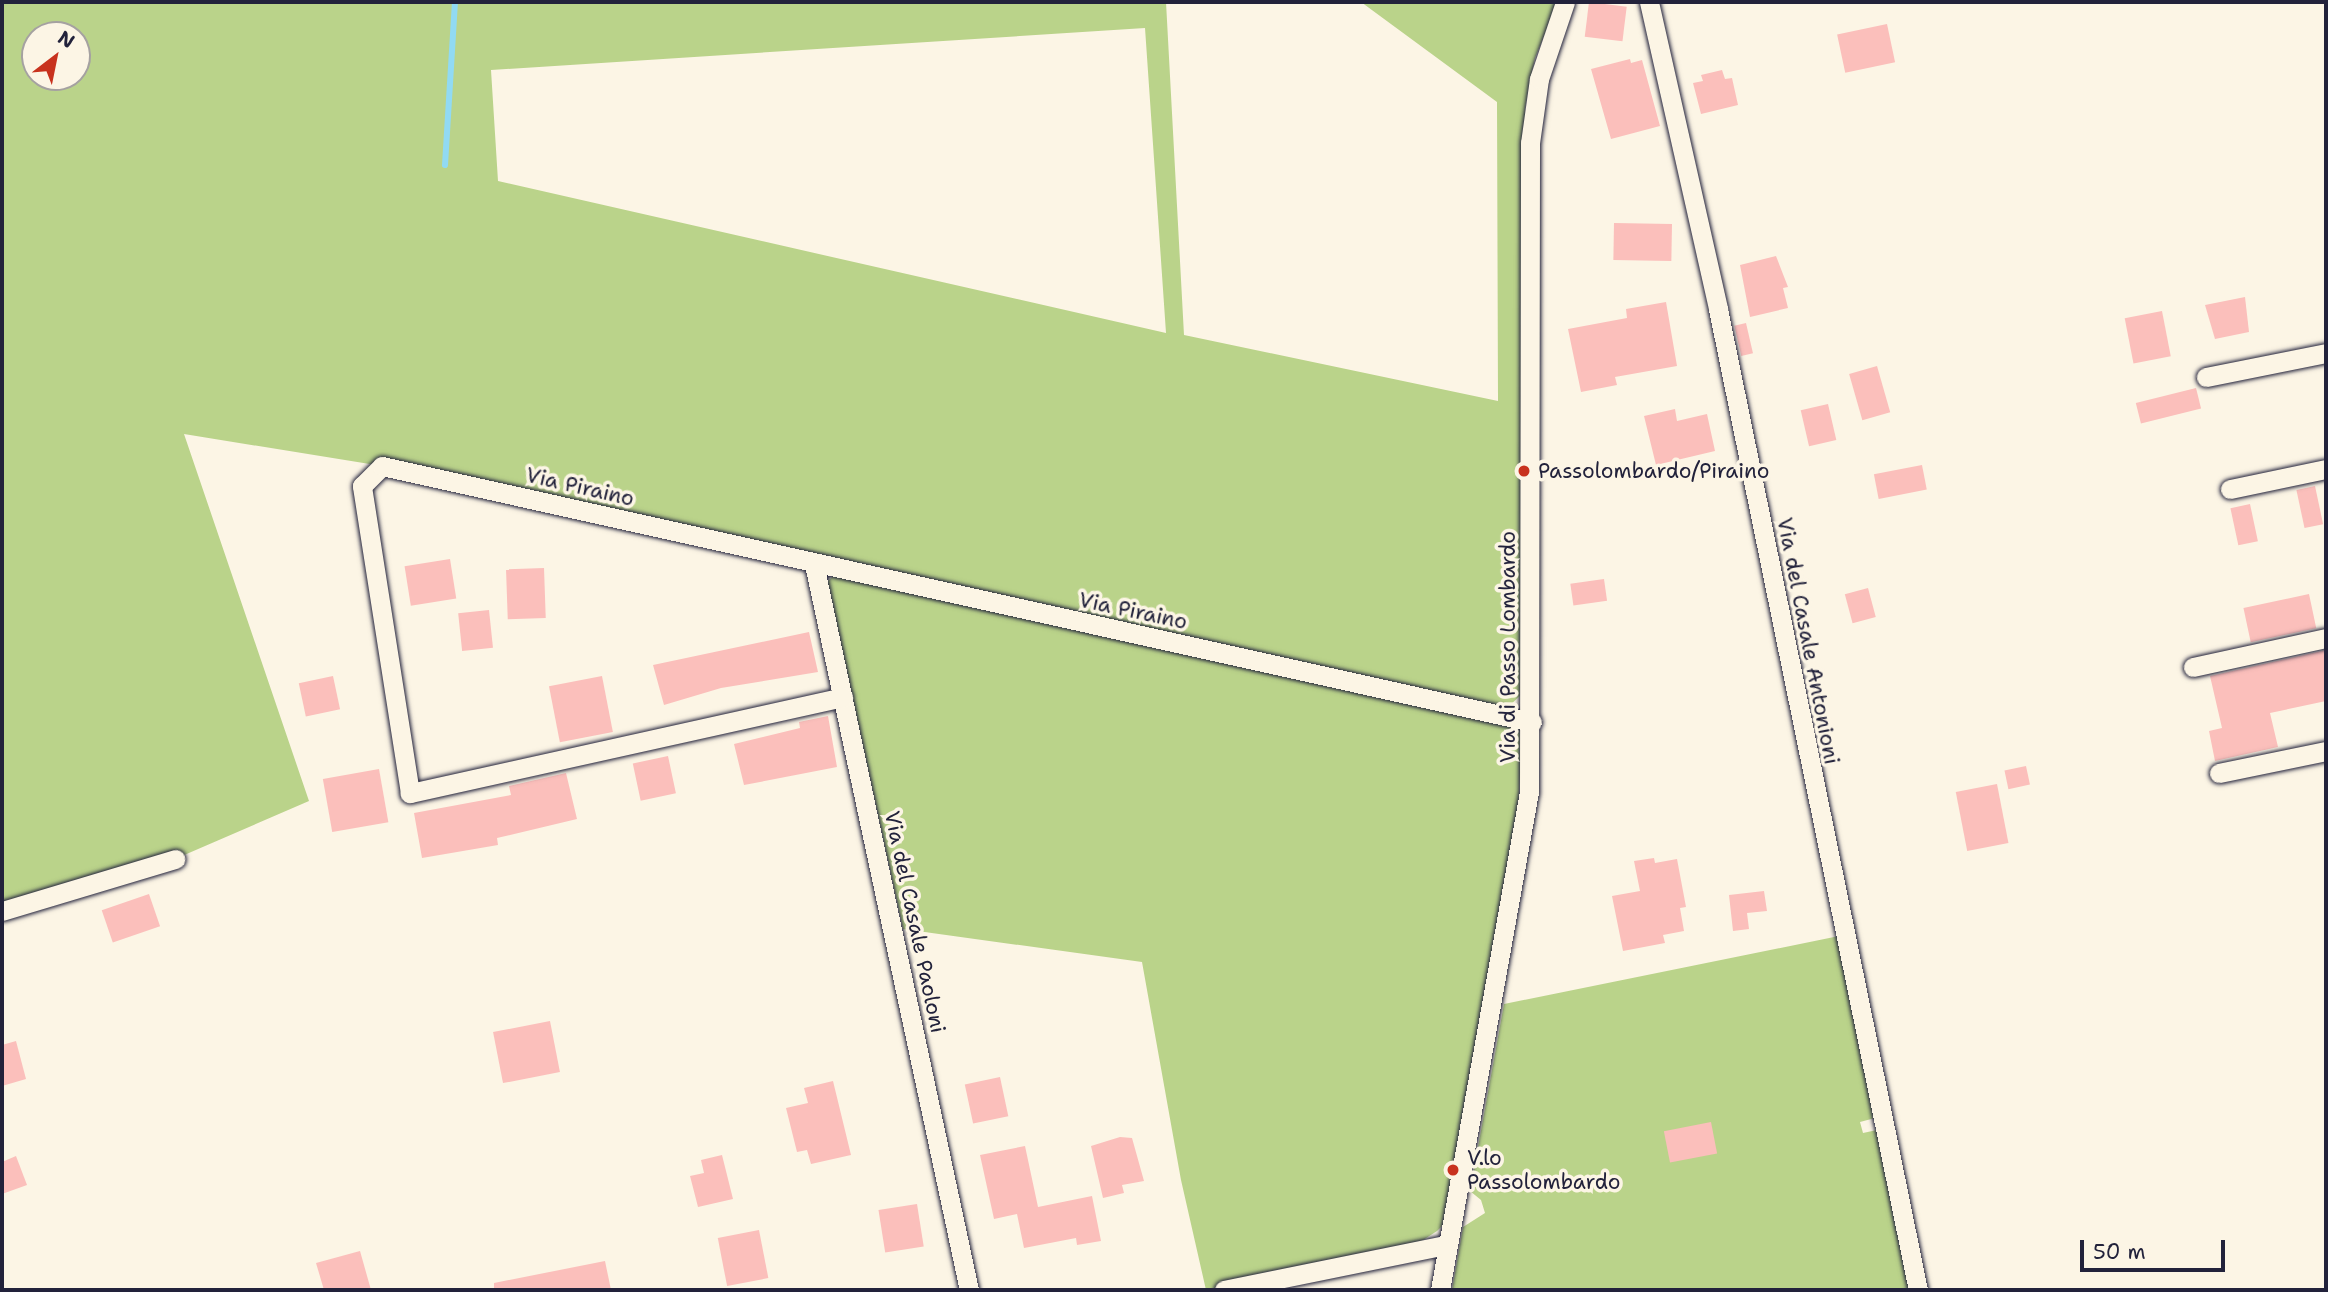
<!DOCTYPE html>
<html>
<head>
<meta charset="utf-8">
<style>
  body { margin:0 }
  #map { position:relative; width:2328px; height:1292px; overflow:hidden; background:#fcf5e5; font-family:"Shantell Sans",sans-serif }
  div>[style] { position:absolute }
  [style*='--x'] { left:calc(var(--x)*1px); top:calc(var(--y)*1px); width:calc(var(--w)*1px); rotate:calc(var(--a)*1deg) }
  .green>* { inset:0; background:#bad38a }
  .stream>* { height:6px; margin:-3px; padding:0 3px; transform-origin:3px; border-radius:3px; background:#91daf3 }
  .building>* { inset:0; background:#fbbfbb; transform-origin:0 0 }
  .roads { filter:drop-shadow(0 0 2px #22223b) drop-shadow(0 0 2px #22223b) }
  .minor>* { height:19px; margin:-9.5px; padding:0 9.5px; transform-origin:9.5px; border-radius:9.5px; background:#fcf5e5 }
  .dots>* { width:19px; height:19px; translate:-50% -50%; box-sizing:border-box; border:4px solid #fcf5e5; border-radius:50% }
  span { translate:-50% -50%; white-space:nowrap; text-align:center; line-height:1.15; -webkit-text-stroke:7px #fcf5e5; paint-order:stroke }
  .poi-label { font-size:21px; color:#22223b }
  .left { translate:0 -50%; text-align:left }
  .street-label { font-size:21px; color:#22223b }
  .frame { position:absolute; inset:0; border:4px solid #22223b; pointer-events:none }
  .north { position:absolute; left:21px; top:21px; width:70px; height:70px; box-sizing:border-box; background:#fcf5e5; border:2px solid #a5a1a1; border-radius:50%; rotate:32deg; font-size:19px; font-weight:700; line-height:28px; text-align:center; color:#22223b }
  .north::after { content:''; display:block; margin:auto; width:24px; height:32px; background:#c8321e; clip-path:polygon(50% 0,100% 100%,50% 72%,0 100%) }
  .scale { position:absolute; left:2080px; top:1240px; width:145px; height:32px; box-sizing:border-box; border:4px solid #22223b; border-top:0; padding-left:9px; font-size:21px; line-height:24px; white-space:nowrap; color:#22223b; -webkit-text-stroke:5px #fcf5e5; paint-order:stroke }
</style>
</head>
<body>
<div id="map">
  <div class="green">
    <i style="clip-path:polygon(evenodd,2px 2px,1166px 2px,1184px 335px,1498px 401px,1497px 102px,1361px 2px,1558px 2px,1535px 58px,1525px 108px,1523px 693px,1507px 708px,382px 466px,184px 434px,309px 801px,175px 859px,2px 911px,2px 2px,1145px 28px,1166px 333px,498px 181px,491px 70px,1145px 28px,2px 2px,35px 35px,77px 35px,77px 77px,35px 77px,35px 35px)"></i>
    <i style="clip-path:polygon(833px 576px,1522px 727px,1518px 820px,1443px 1225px,1437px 1231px,1420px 1242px,1206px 1290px,1181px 1180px,1142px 962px,903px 929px,827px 582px)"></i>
    <i style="clip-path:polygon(1839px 936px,1875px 1118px,1860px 1122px,1863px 1133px,1877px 1130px,1912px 1290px,1452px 1290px,1463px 1227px,1485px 1213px,1481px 1200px,1470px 1191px,1504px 1004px)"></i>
  </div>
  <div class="stream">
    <i style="--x:445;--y:165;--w:163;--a:-86.5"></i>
  </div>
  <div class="building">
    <i style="left:1589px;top:2px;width:38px;height:35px;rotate:7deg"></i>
    <i style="left:1887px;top:24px;width:39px;height:51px;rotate:78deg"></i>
    <i style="clip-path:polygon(1630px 59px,1631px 63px,1642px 60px,1660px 126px,1611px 139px,1591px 69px)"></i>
    <i style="clip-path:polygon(1722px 70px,1725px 79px,1732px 78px,1738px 105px,1701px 114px,1693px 83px,1703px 81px,1701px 75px)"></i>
    <i style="left:1614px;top:223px;width:58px;height:37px;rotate:1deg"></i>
    <i style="clip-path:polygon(1776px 256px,1788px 287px,1783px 288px,1788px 308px,1750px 317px,1740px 265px)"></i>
    <i style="clip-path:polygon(2245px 297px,2249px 332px,2215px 339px,2205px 305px)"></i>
    <i style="clip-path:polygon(1666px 302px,1677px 366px,1615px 377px,1617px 385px,1581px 392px,1568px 329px,1627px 318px,1626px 309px)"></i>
    <i style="left:2162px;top:311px;width:46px;height:38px;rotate:79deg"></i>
    <i style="left:1746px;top:323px;width:31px;height:12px;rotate:77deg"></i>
    <i style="left:1877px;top:366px;width:48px;height:29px;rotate:74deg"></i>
    <i style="left:2196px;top:388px;width:21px;height:62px;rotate:76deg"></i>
    <i style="left:1828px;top:404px;width:37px;height:28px;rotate:77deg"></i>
    <i style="clip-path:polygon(1675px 409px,1677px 421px,1707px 414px,1715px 451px,1656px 465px,1644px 416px)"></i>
    <i style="left:1922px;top:465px;width:25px;height:49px;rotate:79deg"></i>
    <i style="left:2315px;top:486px;width:39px;height:19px;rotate:78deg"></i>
    <i style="left:2250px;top:504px;width:38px;height:20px;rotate:78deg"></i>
    <i style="left:450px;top:559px;width:40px;height:46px;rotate:81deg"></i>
    <i style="left:544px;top:568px;width:50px;height:38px;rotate:88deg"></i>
    <i style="left:1604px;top:579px;width:22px;height:34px;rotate:82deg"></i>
    <i style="left:1868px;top:588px;width:30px;height:24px;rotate:75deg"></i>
    <i style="left:2309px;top:594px;width:35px;height:67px;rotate:78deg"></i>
    <i style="left:489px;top:610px;width:38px;height:31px;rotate:84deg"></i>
    <i style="clip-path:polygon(809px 632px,818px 672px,721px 688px,664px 705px,653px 665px)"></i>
    <i style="clip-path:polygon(2326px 650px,2326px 701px,2270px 713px,2278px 747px,2215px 761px,2209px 731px,2222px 728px,2210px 676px)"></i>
    <i style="left:333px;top:676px;width:34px;height:35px;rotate:78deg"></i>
    <i style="left:602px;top:676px;width:57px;height:54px;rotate:79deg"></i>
    <i style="clip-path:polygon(828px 716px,837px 767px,744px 785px,734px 744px,800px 728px,799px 722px)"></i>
    <i style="left:668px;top:756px;width:38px;height:36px;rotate:78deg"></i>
    <i style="left:2026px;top:766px;width:19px;height:22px;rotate:78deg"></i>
    <i style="left:379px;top:769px;width:54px;height:57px;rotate:80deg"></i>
    <i style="clip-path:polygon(566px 773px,577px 819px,497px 838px,498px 845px,422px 858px,414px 813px,511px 795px,509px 786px)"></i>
    <i style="left:1997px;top:784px;width:60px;height:42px;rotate:79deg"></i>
    <i style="clip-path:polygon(1654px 858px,1655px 863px,1677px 859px,1686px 907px,1680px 908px,1684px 931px,1663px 935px,1665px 943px,1623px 951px,1612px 896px,1640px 891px,1634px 861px)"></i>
    <i style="clip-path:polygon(1764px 891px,1767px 911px,1747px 913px,1749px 929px,1733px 931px,1729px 895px)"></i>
    <i style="left:149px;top:894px;width:34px;height:50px;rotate:71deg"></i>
    <i style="left:550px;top:1021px;width:52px;height:58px;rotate:79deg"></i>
    <i style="clip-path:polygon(16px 1041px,26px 1079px,2px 1086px,2px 1045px)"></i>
    <i style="left:1000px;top:1077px;width:40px;height:36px;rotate:78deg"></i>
    <i style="clip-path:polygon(833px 1081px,851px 1155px,811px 1164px,807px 1150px,797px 1152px,786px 1108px,808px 1103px,804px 1088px)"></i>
    <i style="left:1711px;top:1122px;width:32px;height:48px;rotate:79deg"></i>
    <i style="clip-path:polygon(1120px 1137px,1132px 1138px,1144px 1181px,1122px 1185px,1124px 1193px,1103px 1198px,1091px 1146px)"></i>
    <i style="clip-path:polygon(1025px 1146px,1038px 1207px,1092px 1196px,1101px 1241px,1077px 1245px,1076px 1238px,1024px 1248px,1017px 1214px,994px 1219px,980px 1155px)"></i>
    <i style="clip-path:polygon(722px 1155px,733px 1199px,698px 1207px,690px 1176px,704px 1173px,701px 1160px)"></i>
    <i style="clip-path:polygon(16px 1156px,27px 1185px,2px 1194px,2px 1162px)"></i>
    <i style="left:917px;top:1204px;width:43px;height:39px;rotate:81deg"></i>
    <i style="left:759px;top:1230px;width:49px;height:42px;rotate:79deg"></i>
    <i style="clip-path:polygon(360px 1251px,371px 1290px,324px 1290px,316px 1263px)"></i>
    <i style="clip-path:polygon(605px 1261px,611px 1290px,494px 1290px,494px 1283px)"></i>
  </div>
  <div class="roads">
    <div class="minor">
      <i style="--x:1649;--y:2;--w:315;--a:77.3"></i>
      <i style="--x:1718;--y:309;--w:1001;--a:78.48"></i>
      <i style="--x:2206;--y:377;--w:122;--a:-11.3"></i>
      <i style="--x:2230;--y:489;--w:98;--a:-11.8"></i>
      <i style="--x:814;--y:564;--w:742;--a:77.95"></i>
      <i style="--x:2193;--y:667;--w:136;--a:-12.3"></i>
      <i style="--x:843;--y:697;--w:444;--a:167.5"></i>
      <i style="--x:410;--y:793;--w:311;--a:-98.9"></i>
      <i style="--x:362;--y:486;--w:28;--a:-45"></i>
      <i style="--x:382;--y:466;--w:1178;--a:12.55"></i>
      <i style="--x:2219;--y:773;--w:109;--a:-11.6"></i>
      <i style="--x:2;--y:911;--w:181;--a:-16.7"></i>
      <i style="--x:1224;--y:1290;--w:227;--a:-11.5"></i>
      <i style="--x:1440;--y:1290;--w:506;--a:-79.87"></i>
      <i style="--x:1529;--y:792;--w:649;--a:-89.91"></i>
      <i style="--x:1530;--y:143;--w:65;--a:-82"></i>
      <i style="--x:1539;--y:79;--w:81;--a:-71.3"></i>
    </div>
  </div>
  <div class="dots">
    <i style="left:1524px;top:471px;background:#c8321e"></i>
    <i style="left:1453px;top:1170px;background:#c8321e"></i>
  </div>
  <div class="poi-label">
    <span class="left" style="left:1538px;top:471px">Passolombardo/Piraino</span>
    <span class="left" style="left:1467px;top:1170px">V.lo<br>Passolombardo</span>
  </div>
  <div class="street-label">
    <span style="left:580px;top:487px;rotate:13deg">Via Piraino</span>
    <span style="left:1133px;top:611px;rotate:12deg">Via Piraino</span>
    <span style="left:1808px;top:641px;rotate:79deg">Via del Casale Antonioni</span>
    <span style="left:1508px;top:647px;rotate:-90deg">Via di Passo Lombardo</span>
    <span style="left:915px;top:922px;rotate:78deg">Via del Casale Paoloni</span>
  </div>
  <div class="frame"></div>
  <div class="north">N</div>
  <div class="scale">50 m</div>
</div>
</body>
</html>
